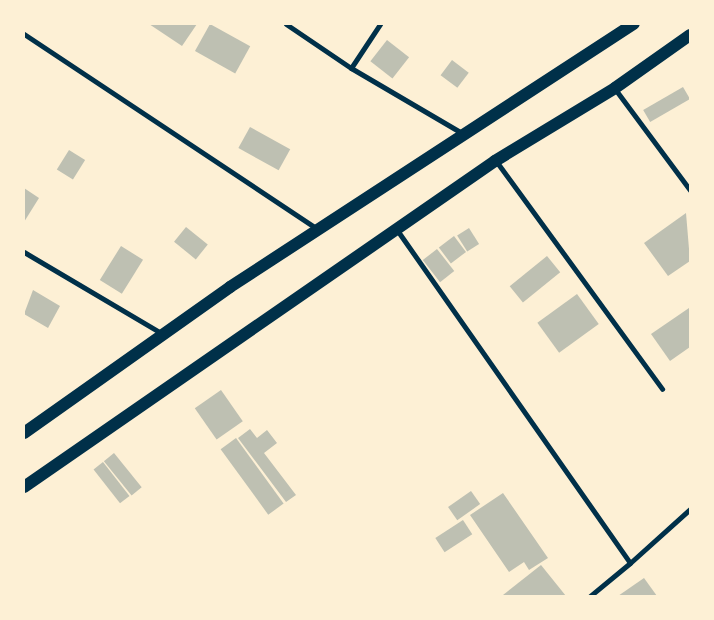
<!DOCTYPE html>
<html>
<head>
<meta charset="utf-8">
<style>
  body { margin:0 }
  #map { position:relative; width:714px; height:620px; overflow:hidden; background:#fdf0d5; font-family:Georgia,serif }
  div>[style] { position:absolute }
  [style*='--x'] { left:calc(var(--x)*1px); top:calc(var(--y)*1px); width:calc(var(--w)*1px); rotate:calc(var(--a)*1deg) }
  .building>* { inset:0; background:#bec0b2; transform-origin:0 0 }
  .minor>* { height:5px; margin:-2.5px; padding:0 2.5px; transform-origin:2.5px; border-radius:2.5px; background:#003049 }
  .primary>* { height:12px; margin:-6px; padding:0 6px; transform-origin:6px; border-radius:6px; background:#003049 }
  span { translate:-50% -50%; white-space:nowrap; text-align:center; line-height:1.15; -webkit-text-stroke:4px #fdf0d5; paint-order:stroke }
  .frame { position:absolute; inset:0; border:25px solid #fdf0d5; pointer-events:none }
</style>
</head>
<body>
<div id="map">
  <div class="building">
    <i style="clip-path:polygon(149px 24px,197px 24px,182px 46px)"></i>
    <i style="left:210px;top:24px;width:46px;height:31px;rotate:29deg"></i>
    <i style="left:387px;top:40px;width:28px;height:27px;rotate:38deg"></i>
    <i style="left:452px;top:60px;width:21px;height:19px;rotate:37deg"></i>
    <i style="left:683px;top:87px;width:14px;height:46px;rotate:60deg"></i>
    <i style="left:250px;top:127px;width:46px;height:24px;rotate:29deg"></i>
    <i style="left:69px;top:150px;width:19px;height:23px;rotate:32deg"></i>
    <i style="clip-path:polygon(24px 188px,39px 198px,24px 222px)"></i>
    <i style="clip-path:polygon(686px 213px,690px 261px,668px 276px,644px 243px)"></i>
    <i style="left:186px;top:227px;width:28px;height:19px;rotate:39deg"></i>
    <i style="left:469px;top:228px;width:19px;height:14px;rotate:58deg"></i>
    <i style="left:454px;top:236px;width:20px;height:19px;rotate:53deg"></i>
    <i style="left:121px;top:246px;width:26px;height:40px;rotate:32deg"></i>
    <i style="left:437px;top:249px;width:28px;height:18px;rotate:52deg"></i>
    <i style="left:547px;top:256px;width:21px;height:48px;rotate:51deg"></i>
    <i style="clip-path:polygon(33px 290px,60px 306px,48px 328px,24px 314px)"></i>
    <i style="left:577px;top:294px;width:37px;height:49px;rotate:54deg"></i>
    <i style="clip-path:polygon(689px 308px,690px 347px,670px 361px,651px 334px)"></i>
    <i style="left:221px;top:390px;width:38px;height:32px;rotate:55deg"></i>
    <i style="clip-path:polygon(250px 429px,257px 438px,267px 430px,277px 443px,264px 453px,296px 495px,286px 502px,238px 438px)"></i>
    <i style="left:236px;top:438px;width:81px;height:19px;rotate:54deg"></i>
    <i style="left:114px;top:453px;width:44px;height:13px;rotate:51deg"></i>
    <i style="left:103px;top:462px;width:43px;height:12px;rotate:52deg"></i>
    <i style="left:471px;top:491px;width:16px;height:28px;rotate:55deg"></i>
    <i style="clip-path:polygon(503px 493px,548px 558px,529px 570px,524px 562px,509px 572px,470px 515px)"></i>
    <i style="left:463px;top:520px;width:17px;height:33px;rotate:57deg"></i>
    <i style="clip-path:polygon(541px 565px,566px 596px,504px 596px,503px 595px)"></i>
    <i style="clip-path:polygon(644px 578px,657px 596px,618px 596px)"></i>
  </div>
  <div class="minor">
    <i style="--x:286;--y:24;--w:78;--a:34.1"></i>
    <i style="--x:351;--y:68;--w:53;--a:-56.6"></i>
    <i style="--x:24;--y:34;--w:352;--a:33.6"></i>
    <i style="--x:351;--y:68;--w:129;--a:30.4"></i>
    <i style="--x:615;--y:89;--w:126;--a:53.4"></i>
    <i style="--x:496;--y:161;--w:282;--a:53.9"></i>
    <i style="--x:397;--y:230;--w:406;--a:55"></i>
    <i style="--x:630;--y:563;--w:52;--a:140.5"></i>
    <i style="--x:24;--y:252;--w:159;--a:30.6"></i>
    <i style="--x:630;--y:563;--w:81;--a:-42"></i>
  </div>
  <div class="primary">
    <i style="--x:24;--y:433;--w:252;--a:-35.3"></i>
    <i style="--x:230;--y:287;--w:482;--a:-33.1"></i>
    <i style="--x:24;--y:487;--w:573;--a:-34.69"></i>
    <i style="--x:495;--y:161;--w:140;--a:-31.3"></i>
    <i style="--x:615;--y:88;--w:92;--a:-35.2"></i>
  </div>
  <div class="frame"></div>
</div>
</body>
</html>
